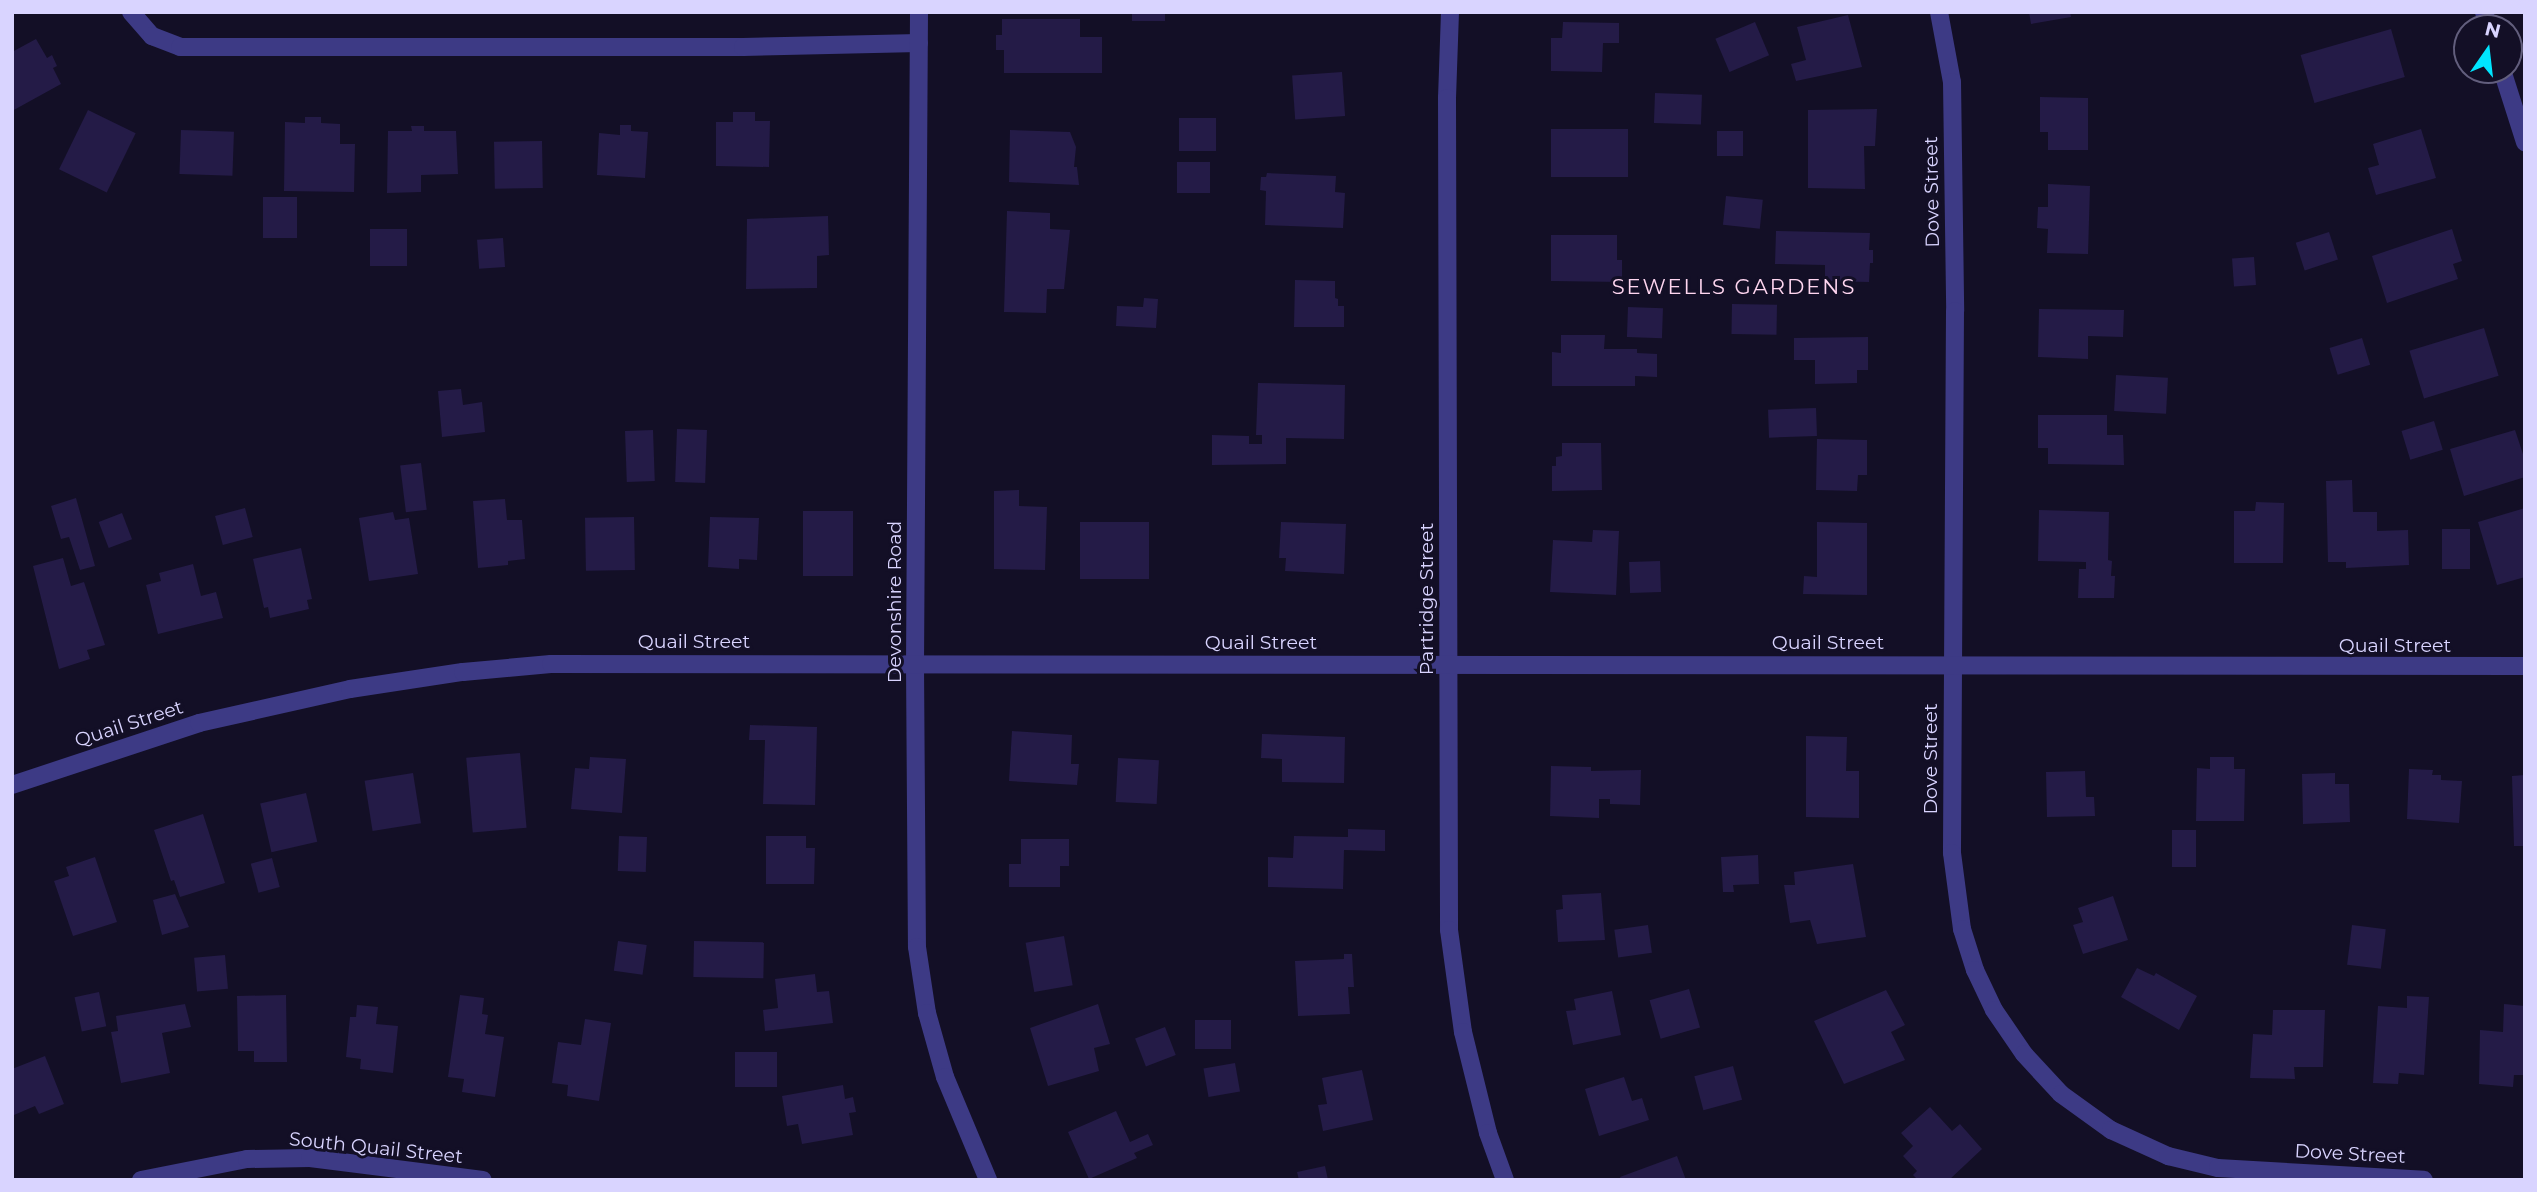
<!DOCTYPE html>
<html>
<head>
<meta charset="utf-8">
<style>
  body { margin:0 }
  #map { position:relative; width:2537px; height:1192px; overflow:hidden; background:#130f26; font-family:Montserrat,sans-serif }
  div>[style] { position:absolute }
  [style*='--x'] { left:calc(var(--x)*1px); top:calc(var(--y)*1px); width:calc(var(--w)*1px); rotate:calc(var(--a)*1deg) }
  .building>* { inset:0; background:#241b47; transform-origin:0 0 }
  .minor>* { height:18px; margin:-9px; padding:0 9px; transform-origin:9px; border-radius:9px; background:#3d3a85 }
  span { translate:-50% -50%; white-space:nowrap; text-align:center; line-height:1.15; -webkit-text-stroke:6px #130f26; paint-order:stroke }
  .street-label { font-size:19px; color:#d9d4ff }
  .neighbourhood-label { font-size:21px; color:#ffd6f0; letter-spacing:2px }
  .frame { position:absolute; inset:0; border:14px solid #d9d4ff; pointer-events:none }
  .north { position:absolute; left:2453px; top:14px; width:70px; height:70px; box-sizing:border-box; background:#130f26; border:2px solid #625e7d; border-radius:50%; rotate:14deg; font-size:19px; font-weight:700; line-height:28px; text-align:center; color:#d9d4ff }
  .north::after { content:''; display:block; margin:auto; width:24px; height:32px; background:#00e5ff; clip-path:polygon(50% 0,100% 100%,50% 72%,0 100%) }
</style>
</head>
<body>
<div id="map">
  <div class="building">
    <i style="left:1132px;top:12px;width:33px;height:9px"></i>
    <i style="clip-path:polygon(2029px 12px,2070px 12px,2071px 17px,2031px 24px)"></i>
    <i style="clip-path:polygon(1848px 15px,1862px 67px,1796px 81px,1791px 64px,1806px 60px,1797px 27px)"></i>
    <i style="clip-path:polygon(1002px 19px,1080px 19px,1080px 37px,1102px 37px,1102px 73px,1004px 73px,1004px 50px,996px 50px,996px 35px,1002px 35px)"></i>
    <i style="clip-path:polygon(1563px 22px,1619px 23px,1619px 43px,1603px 43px,1602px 72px,1551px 71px,1551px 38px,1562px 38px)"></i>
    <i style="left:1755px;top:22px;width:36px;height:43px;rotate:67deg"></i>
    <i style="left:2391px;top:29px;width:50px;height:94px;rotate:74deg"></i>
    <i style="clip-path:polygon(36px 39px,47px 58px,52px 55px,57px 66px,53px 68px,61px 84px,12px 111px,12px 52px)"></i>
    <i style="left:1342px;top:72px;width:44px;height:50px;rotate:86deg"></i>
    <i style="left:1655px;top:93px;width:47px;height:30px;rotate:2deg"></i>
    <i style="clip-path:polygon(2040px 97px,2088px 98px,2088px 150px,2048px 150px,2048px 132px,2040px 132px)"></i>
    <i style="clip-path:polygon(1877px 109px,1875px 146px,1864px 146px,1865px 189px,1808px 188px,1808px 110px)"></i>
    <i style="left:88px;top:110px;width:53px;height:66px;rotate:26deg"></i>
    <i style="clip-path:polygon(733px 112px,755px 112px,755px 121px,770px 121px,769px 167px,716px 166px,716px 122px,733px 122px)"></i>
    <i style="clip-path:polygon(305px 117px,321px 117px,321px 123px,340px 124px,340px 144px,355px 144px,354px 192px,284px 191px,285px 122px,305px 123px)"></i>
    <i style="left:1179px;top:118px;width:37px;height:33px"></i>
    <i style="clip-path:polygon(620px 125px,631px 125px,631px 131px,648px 132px,645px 178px,597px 175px,599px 133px,620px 135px)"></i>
    <i style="clip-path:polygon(411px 126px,424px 126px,424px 131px,456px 131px,458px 174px,421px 175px,421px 192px,387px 193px,388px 131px,412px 131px)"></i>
    <i style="left:1551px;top:129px;width:77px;height:48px"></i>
    <i style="clip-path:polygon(2421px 129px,2436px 178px,2376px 195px,2368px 168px,2379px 165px,2373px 144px)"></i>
    <i style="left:181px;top:130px;width:53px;height:44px;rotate:2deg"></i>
    <i style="clip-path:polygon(1010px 130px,1070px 132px,1076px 147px,1074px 167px,1077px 167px,1079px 185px,1009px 182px)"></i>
    <i style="left:1717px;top:131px;width:26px;height:25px"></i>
    <i style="left:542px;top:141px;width:47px;height:48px;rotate:89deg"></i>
    <i style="left:1177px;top:162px;width:33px;height:31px"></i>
    <i style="clip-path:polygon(1267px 173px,1336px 176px,1335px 192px,1345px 193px,1343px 228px,1265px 225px,1266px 191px,1260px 190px,1261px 177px,1266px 177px)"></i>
    <i style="clip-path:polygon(2048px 184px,2090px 186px,2088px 254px,2047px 253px,2048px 229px,2037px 228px,2038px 207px,2048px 207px)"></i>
    <i style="left:1726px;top:196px;width:37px;height:29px;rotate:6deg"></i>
    <i style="left:263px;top:197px;width:34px;height:41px"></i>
    <i style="clip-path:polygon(1007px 211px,1050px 213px,1050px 229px,1070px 230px,1064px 289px,1047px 289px,1046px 313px,1004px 312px)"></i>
    <i style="clip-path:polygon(828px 216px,829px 255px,817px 256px,817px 288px,746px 289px,747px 219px)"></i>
    <i style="left:370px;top:229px;width:37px;height:37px"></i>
    <i style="clip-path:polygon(2452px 229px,2462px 261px,2453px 264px,2458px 279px,2387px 303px,2372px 256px)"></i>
    <i style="clip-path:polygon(1776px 231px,1870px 233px,1869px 250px,1873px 250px,1873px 263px,1870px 263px,1869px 282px,1825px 281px,1825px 265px,1775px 264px)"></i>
    <i style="left:2329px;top:232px;width:29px;height:35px;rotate:72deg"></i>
    <i style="clip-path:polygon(1551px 235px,1617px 235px,1617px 260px,1622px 260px,1622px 282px,1551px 281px)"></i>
    <i style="left:503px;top:238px;width:29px;height:26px;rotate:86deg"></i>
    <i style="left:2254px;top:257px;width:28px;height:22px;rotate:86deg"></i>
    <i style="clip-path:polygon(1295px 280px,1335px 281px,1335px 298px,1338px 299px,1338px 306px,1344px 306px,1344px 327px,1294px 327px)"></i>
    <i style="clip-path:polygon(1144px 298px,1158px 299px,1156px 328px,1116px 326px,1117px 306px,1143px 307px)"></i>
    <i style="left:1732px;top:304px;width:45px;height:30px;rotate:1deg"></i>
    <i style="left:1628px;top:307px;width:35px;height:30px;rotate:2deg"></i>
    <i style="clip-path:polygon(2039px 309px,2124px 310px,2123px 337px,2088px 336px,2088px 359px,2038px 357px)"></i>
    <i style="left:2484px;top:328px;width:50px;height:78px;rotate:73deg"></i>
    <i style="clip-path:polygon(1561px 335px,1605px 335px,1604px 349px,1637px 349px,1637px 353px,1657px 354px,1657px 377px,1635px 376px,1635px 386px,1552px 386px,1552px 352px,1561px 353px)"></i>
    <i style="clip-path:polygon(1868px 337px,1868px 370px,1857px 370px,1857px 383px,1815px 384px,1815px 360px,1794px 360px,1794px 338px)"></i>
    <i style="left:2362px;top:338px;width:28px;height:34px;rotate:73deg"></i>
    <i style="left:2116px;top:375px;width:52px;height:36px;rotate:3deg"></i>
    <i style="clip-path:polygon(1258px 383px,1345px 385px,1344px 439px,1286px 438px,1286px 464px,1212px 465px,1212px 435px,1249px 436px,1249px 444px,1262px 444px,1262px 435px,1256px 435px)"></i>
    <i style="clip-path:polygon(461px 389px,463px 405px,482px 402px,485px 432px,442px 437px,438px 391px)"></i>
    <i style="left:1816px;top:408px;width:28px;height:48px;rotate:88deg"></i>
    <i style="clip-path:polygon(2038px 415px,2107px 415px,2107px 435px,2123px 435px,2124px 465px,2048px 464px,2048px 448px,2038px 448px)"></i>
    <i style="left:2434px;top:421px;width:30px;height:34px;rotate:73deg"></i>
    <i style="left:677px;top:429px;width:30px;height:53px;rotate:2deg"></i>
    <i style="left:653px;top:430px;width:51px;height:28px;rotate:88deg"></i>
    <i style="clip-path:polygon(2515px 430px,2525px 460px,2525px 477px,2464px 496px,2450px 449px)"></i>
    <i style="clip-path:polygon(1817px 439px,1867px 440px,1867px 475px,1858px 475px,1857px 491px,1816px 490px)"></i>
    <i style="clip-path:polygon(1562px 443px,1601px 443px,1602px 490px,1552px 491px,1552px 466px,1556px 466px,1556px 457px,1562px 456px)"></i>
    <i style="left:421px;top:463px;width:47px;height:21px;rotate:83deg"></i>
    <i style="clip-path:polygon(2352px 480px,2353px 512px,2377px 512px,2377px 531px,2408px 530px,2409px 565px,2346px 568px,2346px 562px,2328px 562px,2326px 481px)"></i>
    <i style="clip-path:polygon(1019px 490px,1019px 506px,1047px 507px,1045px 570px,994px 569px,994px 491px)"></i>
    <i style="clip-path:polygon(76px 498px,95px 566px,80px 570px,69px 537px,61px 539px,51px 506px)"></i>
    <i style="clip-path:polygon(505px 499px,507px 520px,522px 520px,525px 559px,508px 561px,508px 565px,478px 568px,473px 501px)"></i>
    <i style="clip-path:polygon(2256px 502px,2284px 503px,2283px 563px,2234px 563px,2234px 511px,2255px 511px)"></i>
    <i style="left:245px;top:508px;width:30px;height:31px;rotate:75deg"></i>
    <i style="clip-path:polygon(2525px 508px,2525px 577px,2497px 585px,2478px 522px)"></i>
    <i style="clip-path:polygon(2039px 510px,2109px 512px,2108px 560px,2112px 561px,2111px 576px,2115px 576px,2114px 598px,2078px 598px,2079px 569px,2086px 569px,2086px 562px,2038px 561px)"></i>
    <i style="left:803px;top:511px;width:50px;height:65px"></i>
    <i style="clip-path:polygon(393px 512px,395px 520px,409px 518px,418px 574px,369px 581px,359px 518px)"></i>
    <i style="left:122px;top:513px;width:28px;height:25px;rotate:69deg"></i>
    <i style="left:634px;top:517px;width:53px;height:49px;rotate:89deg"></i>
    <i style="clip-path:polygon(710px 517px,759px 518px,757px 560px,739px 559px,739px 569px,708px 567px)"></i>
    <i style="left:1080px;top:522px;width:69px;height:57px"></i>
    <i style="clip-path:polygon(1281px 522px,1346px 524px,1344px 574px,1285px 571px,1286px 558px,1279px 558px)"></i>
    <i style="clip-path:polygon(1817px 522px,1867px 523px,1867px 595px,1803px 594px,1804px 576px,1817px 577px)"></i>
    <i style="left:2442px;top:529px;width:28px;height:40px"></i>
    <i style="clip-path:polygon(1593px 530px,1619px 531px,1616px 595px,1550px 592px,1553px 540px,1592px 542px)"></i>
    <i style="clip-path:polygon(301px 548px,312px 599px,307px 600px,309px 609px,270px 618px,268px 607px,264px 608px,253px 559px)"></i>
    <i style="clip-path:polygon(63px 558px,71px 586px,84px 582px,105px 645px,87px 650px,90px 659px,59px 669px,33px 566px)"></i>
    <i style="left:1660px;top:561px;width:31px;height:31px;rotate:88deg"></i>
    <i style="clip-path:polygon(193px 564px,201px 596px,216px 592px,223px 618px,158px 634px,146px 585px,161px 581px,159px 573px)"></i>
    <i style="clip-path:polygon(750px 725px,817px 727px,815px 805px,763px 804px,765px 740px,749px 740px)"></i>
    <i style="clip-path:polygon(1012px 731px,1072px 735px,1071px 764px,1079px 764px,1077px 785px,1009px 781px)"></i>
    <i style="clip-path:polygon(1262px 734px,1345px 737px,1344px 783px,1282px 782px,1282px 759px,1261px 758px)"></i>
    <i style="clip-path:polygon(1806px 736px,1847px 737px,1846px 771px,1859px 771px,1859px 818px,1806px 817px)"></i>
    <i style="left:520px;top:753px;width:75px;height:54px;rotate:85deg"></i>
    <i style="clip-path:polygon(590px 757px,626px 759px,622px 813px,571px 809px,575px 768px,589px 769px)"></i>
    <i style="clip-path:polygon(2210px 757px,2234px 757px,2234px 769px,2245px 769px,2244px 821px,2196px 821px,2197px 768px,2210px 769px)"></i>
    <i style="left:1118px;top:758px;width:41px;height:44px;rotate:3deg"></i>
    <i style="clip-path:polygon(1551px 766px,1591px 767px,1591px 771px,1641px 770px,1640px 805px,1610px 804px,1610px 799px,1599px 799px,1599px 818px,1550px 816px)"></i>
    <i style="clip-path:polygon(2409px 769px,2433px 770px,2432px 775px,2441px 775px,2441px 780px,2462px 781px,2459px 823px,2407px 819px)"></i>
    <i style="clip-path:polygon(2085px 771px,2086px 797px,2094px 797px,2095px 816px,2047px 817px,2046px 772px)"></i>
    <i style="left:413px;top:773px;width:51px;height:49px;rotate:81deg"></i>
    <i style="clip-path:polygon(2335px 773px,2335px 784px,2349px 784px,2350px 822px,2303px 824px,2302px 774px)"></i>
    <i style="clip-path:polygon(2525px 775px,2525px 846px,2514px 846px,2512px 776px)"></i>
    <i style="left:306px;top:793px;width:50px;height:47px;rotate:77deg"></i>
    <i style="clip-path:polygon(203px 814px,225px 883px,180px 897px,174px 880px,171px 881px,154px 830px)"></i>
    <i style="clip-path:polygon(1348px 829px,1385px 830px,1385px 851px,1344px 850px,1343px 889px,1268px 887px,1268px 857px,1293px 858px,1294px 836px,1348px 837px)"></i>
    <i style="left:2172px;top:830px;width:24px;height:37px"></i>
    <i style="left:619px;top:836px;width:28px;height:35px;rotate:2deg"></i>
    <i style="clip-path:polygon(766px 836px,806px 836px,806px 848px,815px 848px,814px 884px,766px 884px)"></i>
    <i style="clip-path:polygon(1021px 839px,1069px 839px,1069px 866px,1060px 866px,1060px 887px,1009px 887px,1009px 864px,1021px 864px)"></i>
    <i style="clip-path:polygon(1758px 855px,1759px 884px,1733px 885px,1734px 892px,1723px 892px,1721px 857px)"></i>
    <i style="clip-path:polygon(95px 857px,117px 922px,73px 936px,54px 881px,69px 876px,66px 867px)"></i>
    <i style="left:272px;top:858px;width:30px;height:22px;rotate:75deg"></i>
    <i style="clip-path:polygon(1853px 864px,1866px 937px,1817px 944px,1810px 920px,1790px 923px,1784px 885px,1795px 885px,1794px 872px)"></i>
    <i style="clip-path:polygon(1601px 893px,1605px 940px,1558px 942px,1556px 910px,1563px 909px,1562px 895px)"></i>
    <i style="clip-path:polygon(175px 894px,189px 927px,162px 935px,153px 900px)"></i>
    <i style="clip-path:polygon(2113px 896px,2128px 940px,2083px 954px,2073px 925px,2083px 922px,2078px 908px)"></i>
    <i style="left:1648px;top:925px;width:28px;height:34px;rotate:82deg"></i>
    <i style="left:2352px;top:925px;width:34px;height:40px;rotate:7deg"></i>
    <i style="left:1064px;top:936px;width:50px;height:39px;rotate:80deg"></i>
    <i style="left:618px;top:941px;width:29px;height:30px;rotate:8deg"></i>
    <i style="left:694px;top:941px;width:70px;height:36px;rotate:1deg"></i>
    <i style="clip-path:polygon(1344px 954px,1352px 954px,1354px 987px,1348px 987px,1350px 1014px,1298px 1016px,1295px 961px,1344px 959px)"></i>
    <i style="left:225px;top:955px;width:34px;height:31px;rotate:85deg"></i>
    <i style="clip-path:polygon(2137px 968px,2154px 976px,2156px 973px,2197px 996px,2179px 1030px,2121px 997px)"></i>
    <i style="clip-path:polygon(815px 974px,817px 992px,829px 991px,833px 1023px,765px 1031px,763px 1010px,778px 1008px,775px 979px)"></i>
    <i style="left:1689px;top:989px;width:40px;height:41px;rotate:74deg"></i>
    <i style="clip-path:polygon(1886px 990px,1905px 1025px,1891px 1032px,1905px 1060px,1844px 1084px,1814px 1021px)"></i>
    <i style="clip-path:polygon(1612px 991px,1621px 1035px,1573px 1045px,1566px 1011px,1576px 1010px,1574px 999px)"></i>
    <i style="left:99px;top:992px;width:35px;height:25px;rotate:78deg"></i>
    <i style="clip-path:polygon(286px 995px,287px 1062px,254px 1062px,254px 1051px,238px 1051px,237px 996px)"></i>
    <i style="clip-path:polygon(460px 995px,484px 998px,482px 1014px,488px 1015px,485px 1034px,504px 1037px,495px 1097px,462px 1092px,464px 1079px,448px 1077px)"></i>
    <i style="clip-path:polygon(2407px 996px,2429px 997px,2424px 1075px,2399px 1073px,2398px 1084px,2373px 1083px,2378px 1006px,2407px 1008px)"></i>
    <i style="clip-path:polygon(185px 1004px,191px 1027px,162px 1033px,170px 1073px,121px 1083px,111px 1032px,118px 1031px,116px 1016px)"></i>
    <i style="clip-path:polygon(1098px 1004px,1110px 1044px,1094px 1048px,1099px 1071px,1048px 1086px,1030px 1028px)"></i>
    <i style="clip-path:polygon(2504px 1004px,2525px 1006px,2525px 1075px,2514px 1075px,2513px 1087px,2479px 1084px,2480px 1030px,2503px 1032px)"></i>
    <i style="clip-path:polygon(357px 1005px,378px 1007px,376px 1024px,398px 1026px,393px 1073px,360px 1069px,361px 1059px,346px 1057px,350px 1017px,356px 1017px)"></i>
    <i style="clip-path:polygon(2273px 1010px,2325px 1010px,2323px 1067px,2294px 1067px,2295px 1079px,2250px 1078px,2253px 1034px,2272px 1035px)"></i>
    <i style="clip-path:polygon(585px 1019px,611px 1023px,599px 1101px,567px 1096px,568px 1085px,552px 1083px,558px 1042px,581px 1045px)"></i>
    <i style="left:1195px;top:1020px;width:36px;height:29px"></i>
    <i style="left:1165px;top:1027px;width:30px;height:32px;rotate:69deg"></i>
    <i style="left:735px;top:1052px;width:42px;height:35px"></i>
    <i style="clip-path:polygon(45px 1056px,64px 1104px,39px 1114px,35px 1106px,14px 1115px,12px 1069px)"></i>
    <i style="left:1235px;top:1063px;width:29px;height:32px;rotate:80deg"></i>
    <i style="left:1733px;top:1066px;width:35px;height:40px;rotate:75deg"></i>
    <i style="clip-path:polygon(1362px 1070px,1373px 1120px,1323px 1131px,1318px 1105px,1327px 1104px,1322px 1078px)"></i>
    <i style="clip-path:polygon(1624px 1077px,1632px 1101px,1642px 1098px,1649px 1120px,1599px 1136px,1585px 1089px)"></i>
    <i style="clip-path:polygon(843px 1085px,845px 1099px,853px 1097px,856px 1112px,849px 1113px,853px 1135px,802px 1144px,798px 1124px,787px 1126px,782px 1096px)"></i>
    <i style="clip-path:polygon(1930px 1107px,1952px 1131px,1960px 1124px,1982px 1149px,1949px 1180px,1918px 1180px,1913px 1175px,1917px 1171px,1903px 1156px,1913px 1146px,1901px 1133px)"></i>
    <i style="clip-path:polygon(1116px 1111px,1130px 1142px,1148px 1134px,1153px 1145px,1134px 1153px,1137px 1158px,1089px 1179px,1068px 1132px)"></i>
    <i style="clip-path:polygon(1677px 1156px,1686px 1180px,1621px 1180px,1620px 1177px)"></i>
    <i style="clip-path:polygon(1325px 1166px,1328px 1180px,1299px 1180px,1297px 1172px)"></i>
  </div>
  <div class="minor">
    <i style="--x:131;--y:12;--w:32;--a:49"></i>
    <i style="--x:152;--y:36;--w:30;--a:21"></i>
    <i style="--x:180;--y:47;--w:563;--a:0"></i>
    <i style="--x:743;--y:47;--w:176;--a:-1.3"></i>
    <i style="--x:919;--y:12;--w:653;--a:90.35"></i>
    <i style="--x:915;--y:665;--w:282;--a:89.6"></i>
    <i style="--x:917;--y:947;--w:67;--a:81.4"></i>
    <i style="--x:927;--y:1013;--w:66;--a:74.3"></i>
    <i style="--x:945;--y:1077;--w:112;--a:67.3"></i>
    <i style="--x:1450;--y:12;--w:86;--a:92"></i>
    <i style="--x:1447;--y:98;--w:832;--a:89.86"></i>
    <i style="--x:1449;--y:930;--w:103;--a:82.2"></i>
    <i style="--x:1463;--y:1032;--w:104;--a:76.1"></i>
    <i style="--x:1488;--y:1133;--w:50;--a:70.1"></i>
    <i style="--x:1939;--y:12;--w:71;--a:79.5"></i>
    <i style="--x:1952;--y:82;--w:229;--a:89.2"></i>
    <i style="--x:1955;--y:311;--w:542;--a:90.32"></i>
    <i style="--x:1952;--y:853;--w:77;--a:82.5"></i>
    <i style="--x:1962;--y:929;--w:43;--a:72.4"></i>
    <i style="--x:1975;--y:970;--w:44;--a:64.6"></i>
    <i style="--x:1994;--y:1010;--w:53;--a:55.7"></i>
    <i style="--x:2024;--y:1054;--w:54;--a:47.2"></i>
    <i style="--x:2061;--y:1094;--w:62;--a:35.8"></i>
    <i style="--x:2111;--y:1130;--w:63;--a:24.5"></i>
    <i style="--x:2168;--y:1156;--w:51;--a:13.5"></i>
    <i style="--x:2218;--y:1168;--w:206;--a:3.3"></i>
    <i style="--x:2484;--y:12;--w:17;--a:73"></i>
    <i style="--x:2502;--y:70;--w:76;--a:72.3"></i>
    <i style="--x:12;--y:785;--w:197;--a:-18.3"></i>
    <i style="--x:199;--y:723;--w:155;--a:-12.7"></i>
    <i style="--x:350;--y:689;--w:114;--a:-8.6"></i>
    <i style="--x:463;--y:672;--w:88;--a:-5.2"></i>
    <i style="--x:551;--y:664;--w:1974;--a:0.06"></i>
    <i style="--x:141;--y:1180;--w:108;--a:-11.2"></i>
    <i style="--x:247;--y:1159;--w:63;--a:-0.9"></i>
    <i style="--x:310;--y:1158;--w:174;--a:7.2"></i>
  </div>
  <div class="street-label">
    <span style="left:1932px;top:192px;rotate:-91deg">Dove Street</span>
    <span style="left:1427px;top:599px;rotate:-90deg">Partridge Street</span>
    <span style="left:895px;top:602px;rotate:-90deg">Devonshire Road</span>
    <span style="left:694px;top:642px">Quail Street</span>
    <span style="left:1261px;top:643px">Quail Street</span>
    <span style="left:1828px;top:643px">Quail Street</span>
    <span style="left:2395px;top:646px">Quail Street</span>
    <span style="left:129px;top:724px;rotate:-18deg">Quail Street</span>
    <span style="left:1931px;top:759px;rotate:-90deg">Dove Street</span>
    <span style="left:376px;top:1148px;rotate:6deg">South Quail Street</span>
    <span style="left:2350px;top:1154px;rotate:3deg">Dove Street</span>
  </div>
  <div class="neighbourhood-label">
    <span style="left:1734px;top:287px">SEWELLS GARDENS</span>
  </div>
  <div class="frame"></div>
  <div class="north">N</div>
</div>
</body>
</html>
